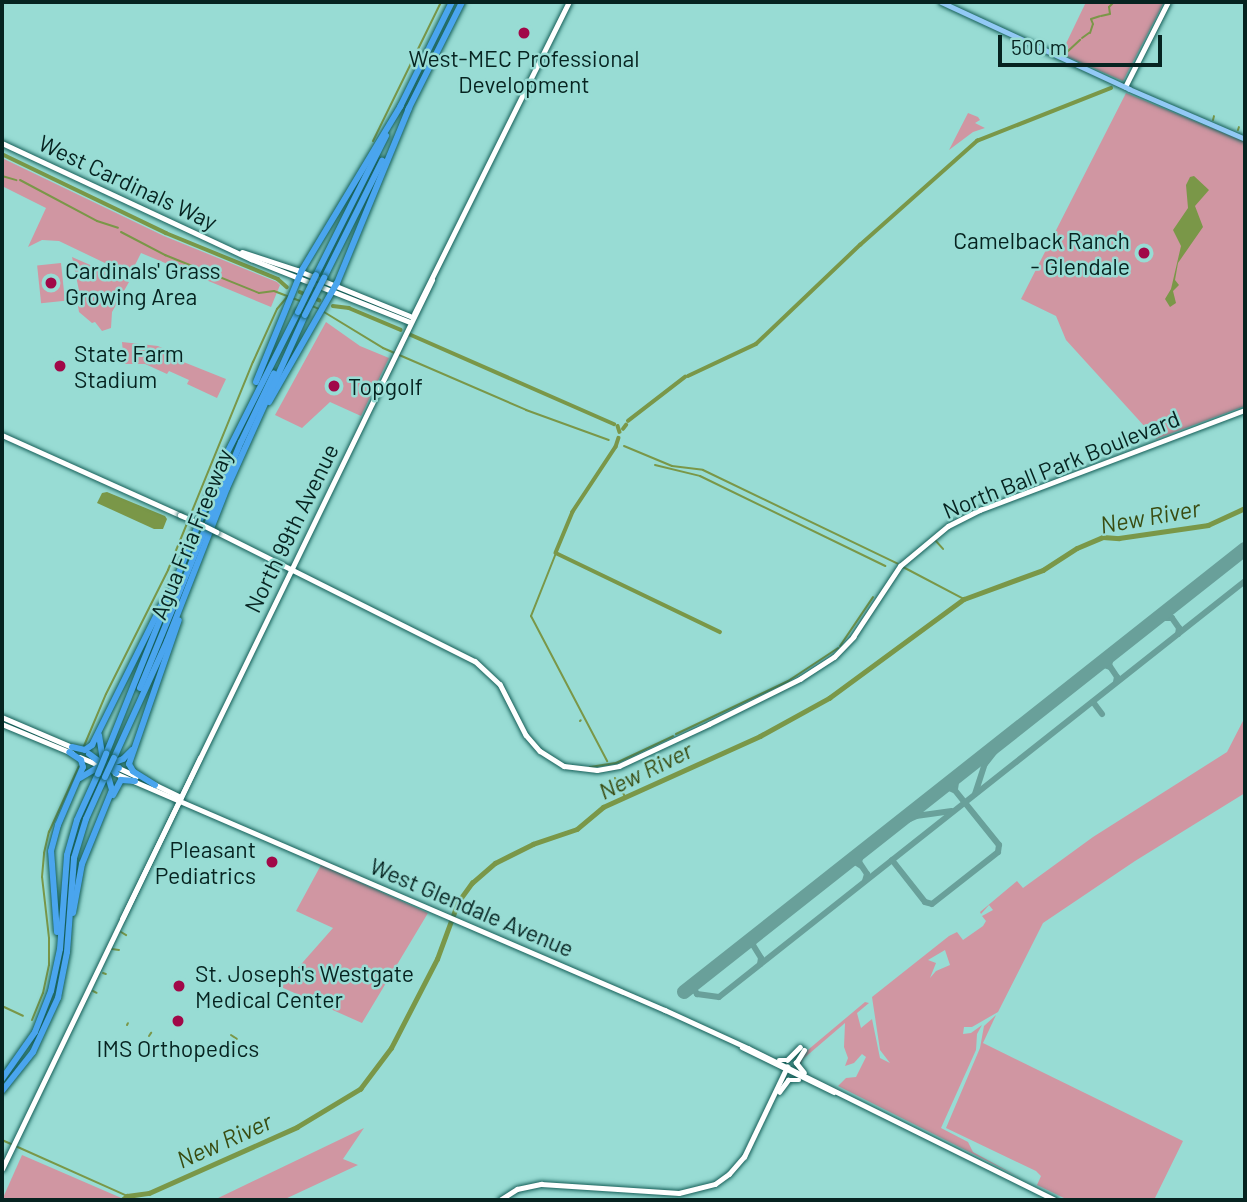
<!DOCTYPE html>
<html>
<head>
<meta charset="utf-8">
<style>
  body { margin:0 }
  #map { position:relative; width:1247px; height:1202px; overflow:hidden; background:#98dcd4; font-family:Barlow,sans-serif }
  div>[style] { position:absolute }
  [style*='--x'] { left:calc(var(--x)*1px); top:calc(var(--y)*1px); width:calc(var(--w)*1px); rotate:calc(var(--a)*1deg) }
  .green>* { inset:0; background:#d096a2; transform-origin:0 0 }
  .water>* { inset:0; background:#7a9748 }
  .stream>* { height:2px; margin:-1px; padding:0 1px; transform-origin:1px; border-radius:1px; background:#7a9748 }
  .canal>* { height:3.5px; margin:-1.75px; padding:0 1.75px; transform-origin:1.75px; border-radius:1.75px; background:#7a9748 }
  .river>* { height:4.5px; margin:-2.25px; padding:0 2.25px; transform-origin:2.25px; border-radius:2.25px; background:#7a9748 }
  .taxiway>* { height:6px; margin:-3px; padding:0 3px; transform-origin:3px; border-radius:3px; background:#69a09a }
  .runway>* { height:14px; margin:-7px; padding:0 7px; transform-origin:7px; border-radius:7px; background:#69a09a }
  .roads { filter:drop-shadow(0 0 2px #155e58) drop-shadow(0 0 2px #155e58) }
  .secondary>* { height:4.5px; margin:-2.25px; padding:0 2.25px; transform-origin:2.25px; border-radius:2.25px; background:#fff }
  .primary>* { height:5px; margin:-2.5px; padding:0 2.5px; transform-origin:2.5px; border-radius:2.5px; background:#92c9f5 }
  .motorway>* { height:6px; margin:-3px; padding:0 3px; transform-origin:3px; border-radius:3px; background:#4aa5ee }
  .bridges { filter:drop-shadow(0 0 2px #155e58) drop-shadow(0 0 2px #155e58) }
  .secondary-bridge>* { height:4.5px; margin:-2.25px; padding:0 2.25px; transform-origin:2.25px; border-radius:2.25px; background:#fff }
  .motorway-bridge>* { height:6px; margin:-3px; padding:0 3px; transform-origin:3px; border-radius:3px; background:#4aa5ee }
  .dots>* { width:19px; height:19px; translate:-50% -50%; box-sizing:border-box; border:4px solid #98dcd4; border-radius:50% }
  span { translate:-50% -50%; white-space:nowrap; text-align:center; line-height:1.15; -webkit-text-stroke:5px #98dcd4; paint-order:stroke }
  .poi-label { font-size:23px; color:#062320 }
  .right { translate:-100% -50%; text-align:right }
  .left { translate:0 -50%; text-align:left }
  .street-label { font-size:23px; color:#062320 }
  .water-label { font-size:24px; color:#394c11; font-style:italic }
  .frame { position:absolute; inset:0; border:4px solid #062320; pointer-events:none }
  .scale { position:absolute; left:998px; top:35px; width:164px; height:32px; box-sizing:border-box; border:4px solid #062320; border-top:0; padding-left:9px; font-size:21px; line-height:24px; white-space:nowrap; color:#062320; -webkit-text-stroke:5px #98dcd4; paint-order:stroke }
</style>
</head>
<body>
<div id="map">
  <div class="green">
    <i style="clip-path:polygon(1086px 2px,1164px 2px,1123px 81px,1061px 54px)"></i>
    <i style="clip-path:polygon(1126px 93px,1245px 142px,1245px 406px,1156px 439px,1066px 340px,1056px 316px,1021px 299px)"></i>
    <i style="clip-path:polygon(968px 113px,978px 117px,980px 120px,975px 123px,985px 128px,973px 132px,949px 150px)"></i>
    <i style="clip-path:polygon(2px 158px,164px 236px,277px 282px,280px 285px,271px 307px,141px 253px,130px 275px,59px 241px,42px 240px,28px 247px,46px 208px,2px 186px)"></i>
    <i style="clip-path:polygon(72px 257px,129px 282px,112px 312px,111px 328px,102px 331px,95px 322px,92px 323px,79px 312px,78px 306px,82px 305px)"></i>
    <i style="left:61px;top:263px;width:38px;height:24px;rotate:84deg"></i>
    <i style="clip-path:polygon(326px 322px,360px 346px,389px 358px,361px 416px,330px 402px,302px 428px,275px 415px)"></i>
    <i style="clip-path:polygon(122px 342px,158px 346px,177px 355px,176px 358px,186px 363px,226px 379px,217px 398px,187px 384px,189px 380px,169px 371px,167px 374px,145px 364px,124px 364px)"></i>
    <i style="clip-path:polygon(evenodd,1245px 717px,1245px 793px,1135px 861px,1043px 923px,998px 1012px,972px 1027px,964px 1027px,963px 1034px,971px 1033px,982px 1025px,977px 1034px,976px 1050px,941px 1128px,968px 1142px,973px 1152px,1021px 1178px,838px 1086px,846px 1078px,856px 1077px,866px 1057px,862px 1054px,854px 1063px,845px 1066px,848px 1058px,844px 1047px,845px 1023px,803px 1059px,801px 1065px,804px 1071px,798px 1065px,803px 1054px,865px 1002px,869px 1003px,857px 1013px,861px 1028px,872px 1019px,880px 1058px,890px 1063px,880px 1050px,872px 997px,949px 936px,957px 932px,963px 940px,983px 926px,986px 921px,982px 916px,993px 910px,989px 905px,981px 914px,980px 912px,1017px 881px,1023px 888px,1093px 837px,1227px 752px,1245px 717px,945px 950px,950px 965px,936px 971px,930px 978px,936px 963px,928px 960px,945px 950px)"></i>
    <i style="clip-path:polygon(321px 865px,428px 913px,362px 1023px,281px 987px,333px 928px,296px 911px)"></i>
    <i style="clip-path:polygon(996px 1015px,983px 1043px,1183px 1141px,1154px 1200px,1068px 1200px,1037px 1185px,1041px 1176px,1036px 1171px,946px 1128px,980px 1048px,984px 1026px)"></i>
    <i style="clip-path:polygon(364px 1128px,343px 1159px,358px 1165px,283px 1200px,214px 1200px)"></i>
    <i style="clip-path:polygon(22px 1155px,126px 1200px,2px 1200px)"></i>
  </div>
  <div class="water">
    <i style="clip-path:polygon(1194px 176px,1209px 190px,1195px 206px,1203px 227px,1178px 263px,1175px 280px,1179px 285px,1173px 291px,1176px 303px,1170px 307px,1165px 299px,1171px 289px,1181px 246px,1173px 230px,1188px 208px,1186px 185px,1190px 177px)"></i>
    <i style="clip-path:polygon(107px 492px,165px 516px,167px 519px,163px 529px,154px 529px,97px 503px,102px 493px)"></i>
  </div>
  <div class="stream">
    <i style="--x:1101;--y:16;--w:9;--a:-13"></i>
    <i style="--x:1110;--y:14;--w:7;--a:-98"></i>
    <i style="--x:1109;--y:7;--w:7;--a:-45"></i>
    <i style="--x:1090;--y:33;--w:9;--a:-72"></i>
    <i style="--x:1093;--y:24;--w:5;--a:-112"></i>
    <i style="--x:1091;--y:19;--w:9;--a:-18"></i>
    <i style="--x:1082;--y:38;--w:9;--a:-36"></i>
    <i style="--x:1067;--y:52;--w:18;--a:-43"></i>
    <i style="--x:1213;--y:120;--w:4;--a:-76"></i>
    <i style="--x:1238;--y:130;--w:3;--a:-72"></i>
    <i style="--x:373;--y:141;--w:155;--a:-63.9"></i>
    <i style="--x:2;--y:176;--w:15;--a:16"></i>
    <i style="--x:20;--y:180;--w:87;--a:28"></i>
    <i style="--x:97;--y:221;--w:22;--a:18"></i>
    <i style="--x:121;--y:232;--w:50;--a:27.6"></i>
    <i style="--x:165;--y:255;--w:101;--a:22"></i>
    <i style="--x:259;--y:293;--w:15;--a:-8"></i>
    <i style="--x:274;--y:291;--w:28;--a:21"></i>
    <i style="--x:305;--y:303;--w:15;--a:23"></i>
    <i style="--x:324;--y:312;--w:69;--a:31.4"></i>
    <i style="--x:383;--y:348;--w:156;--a:23.4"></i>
    <i style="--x:526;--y:410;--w:88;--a:19.9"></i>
    <i style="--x:624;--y:446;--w:52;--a:22.6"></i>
    <i style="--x:672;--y:466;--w:31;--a:7"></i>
    <i style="--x:703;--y:470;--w:216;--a:25.7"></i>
    <i style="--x:655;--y:465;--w:46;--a:13.7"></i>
    <i style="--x:700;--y:476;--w:206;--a:25.9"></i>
    <i style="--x:935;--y:540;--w:12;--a:48"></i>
    <i style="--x:556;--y:553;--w:68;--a:111.6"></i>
    <i style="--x:531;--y:616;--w:164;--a:62.3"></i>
    <i style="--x:903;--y:567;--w:69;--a:27.7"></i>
    <i style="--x:840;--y:646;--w:59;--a:-56"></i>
    <i style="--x:580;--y:721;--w:1;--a:-45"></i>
    <i style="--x:676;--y:734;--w:124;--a:-25.3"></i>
    <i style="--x:788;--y:681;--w:60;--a:-33.4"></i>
    <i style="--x:84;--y:746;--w:56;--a:-67.1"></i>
    <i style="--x:106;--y:694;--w:139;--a:-63.4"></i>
    <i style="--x:168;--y:570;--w:225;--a:-67.8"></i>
    <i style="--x:253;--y:362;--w:58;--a:-65.6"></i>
    <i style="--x:277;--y:309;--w:17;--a:-50"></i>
    <i style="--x:590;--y:767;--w:26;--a:-9"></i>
    <i style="--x:616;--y:763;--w:63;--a:-25.3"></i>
    <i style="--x:615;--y:778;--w:21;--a:62"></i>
    <i style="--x:121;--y:932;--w:6;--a:31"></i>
    <i style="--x:112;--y:949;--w:7;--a:8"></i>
    <i style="--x:103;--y:973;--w:3;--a:18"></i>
    <i style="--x:93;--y:991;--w:4;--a:27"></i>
    <i style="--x:250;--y:1005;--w:4;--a:27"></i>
    <i style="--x:2;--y:1006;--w:23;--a:25"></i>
    <i style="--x:32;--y:1020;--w:29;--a:-68"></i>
    <i style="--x:43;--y:993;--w:29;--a:-78"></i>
    <i style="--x:49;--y:965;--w:27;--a:-90"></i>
    <i style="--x:49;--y:938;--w:61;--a:-96.5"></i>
    <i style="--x:42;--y:877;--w:24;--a:-85"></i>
    <i style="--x:44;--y:853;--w:22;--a:-77"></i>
    <i style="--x:49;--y:832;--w:72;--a:-65.6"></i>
    <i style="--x:127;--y:1025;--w:2;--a:-63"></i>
    <i style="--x:231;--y:1035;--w:7;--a:34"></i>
    <i style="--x:149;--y:1036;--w:4;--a:-56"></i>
    <i style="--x:207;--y:1049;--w:6;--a:81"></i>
    <i style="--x:2;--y:1140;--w:137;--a:24.1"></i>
  </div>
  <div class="canal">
    <i style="--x:2;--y:154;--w:182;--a:25.7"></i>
    <i style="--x:166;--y:233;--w:121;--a:22.3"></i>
    <i style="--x:278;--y:279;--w:12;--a:42"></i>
    <i style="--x:300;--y:292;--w:21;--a:23"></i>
    <i style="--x:333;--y:306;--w:16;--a:7"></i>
    <i style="--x:349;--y:308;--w:56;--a:22.9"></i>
    <i style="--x:409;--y:334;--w:224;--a:23.7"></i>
    <i style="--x:688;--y:376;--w:75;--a:-25.2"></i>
    <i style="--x:756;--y:344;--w:144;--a:-43.6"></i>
    <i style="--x:860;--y:245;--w:157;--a:-41.6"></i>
    <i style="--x:977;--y:141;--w:144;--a:-21.6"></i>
    <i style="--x:628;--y:421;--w:72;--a:-37.7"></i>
    <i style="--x:618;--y:426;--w:6;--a:72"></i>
    <i style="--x:623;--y:429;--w:5;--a:-53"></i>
    <i style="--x:619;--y:438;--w:9;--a:108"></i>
    <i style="--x:616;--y:447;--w:78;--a:123.5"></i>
    <i style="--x:573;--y:512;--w:44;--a:112.5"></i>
    <i style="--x:556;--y:553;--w:182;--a:25.7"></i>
  </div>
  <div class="river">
    <i style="--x:122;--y:1200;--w:6;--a:-39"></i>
    <i style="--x:127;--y:1196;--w:22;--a:-8"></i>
    <i style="--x:149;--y:1193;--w:162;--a:-24"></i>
    <i style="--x:297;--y:1127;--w:74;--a:-31.1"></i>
    <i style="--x:360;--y:1089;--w:51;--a:-52.9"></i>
    <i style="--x:391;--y:1048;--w:100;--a:-62.7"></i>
    <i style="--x:437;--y:959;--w:61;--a:-69.8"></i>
    <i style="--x:458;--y:902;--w:24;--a:-54"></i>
    <i style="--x:472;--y:883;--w:30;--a:-41"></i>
    <i style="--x:495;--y:863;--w:42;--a:-26.6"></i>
    <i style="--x:533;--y:844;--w:46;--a:-18.8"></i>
    <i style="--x:577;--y:829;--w:34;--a:-40"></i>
    <i style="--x:603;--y:807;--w:172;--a:-24.3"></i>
    <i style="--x:760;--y:736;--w:79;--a:-28.8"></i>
    <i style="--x:829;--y:698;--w:167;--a:-36.3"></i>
    <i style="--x:964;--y:599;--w:84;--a:-20.2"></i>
    <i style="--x:1043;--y:570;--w:40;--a:-32.9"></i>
    <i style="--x:1077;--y:548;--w:28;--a:-23"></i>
    <i style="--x:1103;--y:537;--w:16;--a:4"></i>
    <i style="--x:1119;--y:538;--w:90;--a:-8.3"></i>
    <i style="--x:1208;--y:525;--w:41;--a:-24.7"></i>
  </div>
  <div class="taxiway">
    <i style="--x:1239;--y:553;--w:6;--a:0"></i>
    <i style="--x:1158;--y:618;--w:14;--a:0"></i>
    <i style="--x:1172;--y:618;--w:12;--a:55"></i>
    <i style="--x:1179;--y:628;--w:6;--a:99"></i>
    <i style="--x:1112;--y:654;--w:11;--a:105"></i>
    <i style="--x:1109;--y:665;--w:14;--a:56"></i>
    <i style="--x:1117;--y:677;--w:5;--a:101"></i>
    <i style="--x:1096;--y:667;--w:8;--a:-14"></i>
    <i style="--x:1104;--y:665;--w:6;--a:18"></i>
    <i style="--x:1093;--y:702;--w:15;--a:53"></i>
    <i style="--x:955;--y:789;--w:13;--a:-81"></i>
    <i style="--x:938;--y:791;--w:10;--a:-24"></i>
    <i style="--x:947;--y:787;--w:8;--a:23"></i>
    <i style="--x:975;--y:794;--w:32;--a:-72"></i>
    <i style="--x:985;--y:764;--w:33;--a:-52"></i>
    <i style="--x:894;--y:826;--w:24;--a:-24"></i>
    <i style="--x:916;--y:816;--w:36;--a:-8"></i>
    <i style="--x:862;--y:852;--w:10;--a:107"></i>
    <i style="--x:859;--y:862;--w:14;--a:56"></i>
    <i style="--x:867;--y:874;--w:7;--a:106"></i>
    <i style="--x:892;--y:860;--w:53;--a:51.8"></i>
    <i style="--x:925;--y:902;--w:7;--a:16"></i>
    <i style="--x:932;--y:904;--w:84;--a:-38.2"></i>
    <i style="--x:998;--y:852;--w:7;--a:-82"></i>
    <i style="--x:999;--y:845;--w:80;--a:-128.9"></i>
    <i style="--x:846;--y:864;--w:9;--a:-13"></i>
    <i style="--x:855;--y:862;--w:6;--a:31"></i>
    <i style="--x:754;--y:937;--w:8;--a:97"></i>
    <i style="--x:753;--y:945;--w:15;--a:58"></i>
    <i style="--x:761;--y:958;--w:6;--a:99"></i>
    <i style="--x:697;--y:981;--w:9;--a:111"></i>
    <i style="--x:694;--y:989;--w:6;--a:59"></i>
    <i style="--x:697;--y:994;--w:22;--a:8"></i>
    <i style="--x:719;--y:997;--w:671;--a:-38.34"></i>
  </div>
  <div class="runway">
    <i style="--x:684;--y:992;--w:715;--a:-38.3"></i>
  </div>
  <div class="roads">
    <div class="secondary">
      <i style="--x:1125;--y:87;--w:95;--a:-63.2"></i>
      <i style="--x:2;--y:143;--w:275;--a:25"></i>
      <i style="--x:251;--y:259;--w:171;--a:21.6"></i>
      <i style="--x:242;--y:252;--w:58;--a:18.1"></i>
      <i style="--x:297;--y:270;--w:125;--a:22.1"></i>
      <i style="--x:414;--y:314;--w:348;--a:-63.6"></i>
      <i style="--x:2;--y:435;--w:195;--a:24.2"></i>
      <i style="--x:217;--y:532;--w:288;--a:26.6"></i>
      <i style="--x:475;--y:661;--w:34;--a:43"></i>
      <i style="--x:500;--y:684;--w:57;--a:63"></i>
      <i style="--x:526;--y:735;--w:21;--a:49"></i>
      <i style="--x:540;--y:751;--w:28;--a:32"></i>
      <i style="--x:564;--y:766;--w:33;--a:7"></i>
      <i style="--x:597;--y:770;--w:22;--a:-10"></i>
      <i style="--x:619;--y:766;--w:99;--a:-25"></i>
      <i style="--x:709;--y:724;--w:102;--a:-26.3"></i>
      <i style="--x:800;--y:679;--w:40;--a:-32.9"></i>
      <i style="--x:834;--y:657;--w:28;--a:-46"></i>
      <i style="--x:853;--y:637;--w:85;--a:-56.5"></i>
      <i style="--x:900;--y:566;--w:62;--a:-39.8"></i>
      <i style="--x:948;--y:526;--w:36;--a:-27"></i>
      <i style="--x:980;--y:510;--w:283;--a:-20.7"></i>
      <i style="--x:2;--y:717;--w:76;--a:23.2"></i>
      <i style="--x:2;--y:724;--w:76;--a:22.5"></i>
      <i style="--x:80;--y:757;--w:23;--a:23"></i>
      <i style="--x:119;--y:768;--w:19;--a:25"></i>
      <i style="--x:115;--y:773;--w:599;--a:23.31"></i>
      <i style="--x:665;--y:1010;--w:91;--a:24.6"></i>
      <i style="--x:748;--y:1048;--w:343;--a:26.3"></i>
      <i style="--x:154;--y:784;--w:30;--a:26"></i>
      <i style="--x:122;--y:919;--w:710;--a:-64.12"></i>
      <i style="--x:742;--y:1047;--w:102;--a:26.1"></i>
      <i style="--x:779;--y:1060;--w:8;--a:0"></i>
      <i style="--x:787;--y:1060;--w:18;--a:-45"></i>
      <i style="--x:804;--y:1073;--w:13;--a:-129"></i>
      <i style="--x:796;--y:1063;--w:15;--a:-58"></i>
      <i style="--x:779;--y:1092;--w:15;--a:-53"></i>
      <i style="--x:788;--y:1080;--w:11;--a:0"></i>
      <i style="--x:2;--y:1169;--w:456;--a:-64.3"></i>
      <i style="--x:500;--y:1200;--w:20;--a:-33"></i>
      <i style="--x:517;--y:1189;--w:25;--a:-12"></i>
      <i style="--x:541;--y:1184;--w:138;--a:3.7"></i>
      <i style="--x:679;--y:1193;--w:37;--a:-14"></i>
      <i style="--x:715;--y:1184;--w:17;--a:-36"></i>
      <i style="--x:729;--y:1174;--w:23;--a:-49"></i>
      <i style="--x:744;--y:1157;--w:100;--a:-64.5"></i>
    </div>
    <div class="primary">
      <i style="--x:941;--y:2;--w:207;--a:24.8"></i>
      <i style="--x:1129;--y:89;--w:126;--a:23.3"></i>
    </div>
    <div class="motorway">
      <i style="--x:400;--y:107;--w:117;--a:-63.7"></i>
      <i style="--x:408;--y:110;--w:121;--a:-63.4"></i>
      <i style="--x:316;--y:275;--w:156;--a:-63.3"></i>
      <i style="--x:324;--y:278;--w:131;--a:-63.6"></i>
      <i style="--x:256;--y:382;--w:121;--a:-67.7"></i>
      <i style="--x:302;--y:270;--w:192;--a:-59"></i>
      <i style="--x:269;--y:402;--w:137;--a:-60.3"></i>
      <i style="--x:337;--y:283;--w:189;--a:-67.6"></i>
      <i style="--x:140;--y:688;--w:266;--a:-67.7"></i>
      <i style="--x:241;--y:442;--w:76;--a:-64.4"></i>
      <i style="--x:99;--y:735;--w:26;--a:81"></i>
      <i style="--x:103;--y:761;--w:18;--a:43"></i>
      <i style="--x:72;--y:747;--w:13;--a:13"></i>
      <i style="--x:85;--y:750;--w:9;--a:-36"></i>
      <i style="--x:92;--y:745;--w:157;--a:-63.6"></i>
      <i style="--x:106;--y:754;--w:322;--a:-68.1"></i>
      <i style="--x:226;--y:455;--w:160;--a:-63.3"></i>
      <i style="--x:114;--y:758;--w:128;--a:-65.6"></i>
      <i style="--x:167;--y:641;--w:164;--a:-68.6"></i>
      <i style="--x:227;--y:488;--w:190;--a:-65.7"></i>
      <i style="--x:110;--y:764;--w:14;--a:-21"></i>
      <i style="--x:123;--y:759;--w:13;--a:-45"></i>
      <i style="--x:80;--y:778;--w:23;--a:-31"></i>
      <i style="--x:100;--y:766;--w:19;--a:6"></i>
      <i style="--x:155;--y:785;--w:26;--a:-148"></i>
      <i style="--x:133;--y:771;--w:8;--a:-120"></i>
      <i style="--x:129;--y:764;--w:152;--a:-70.9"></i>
      <i style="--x:113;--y:795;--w:17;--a:-62"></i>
      <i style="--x:121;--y:780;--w:14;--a:4"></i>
      <i style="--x:73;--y:913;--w:50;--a:-79.6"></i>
      <i style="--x:82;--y:864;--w:80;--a:-67.9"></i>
      <i style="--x:112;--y:790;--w:25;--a:-106"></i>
      <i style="--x:105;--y:766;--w:20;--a:-143"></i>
      <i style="--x:57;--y:932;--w:81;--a:-94.2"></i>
      <i style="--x:51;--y:851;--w:27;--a:-75"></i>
      <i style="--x:58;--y:825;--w:63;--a:-66.7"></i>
      <i style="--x:83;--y:767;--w:7;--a:-106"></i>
      <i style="--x:81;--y:760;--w:14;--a:-146"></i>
      <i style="--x:2;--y:1079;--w:57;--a:-54.9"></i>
      <i style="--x:35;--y:1032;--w:44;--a:-68.7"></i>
      <i style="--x:51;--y:991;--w:43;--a:-77.9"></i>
      <i style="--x:60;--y:949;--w:94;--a:-85.7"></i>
      <i style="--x:67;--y:855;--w:36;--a:-74"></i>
      <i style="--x:77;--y:820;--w:51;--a:-65.5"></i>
      <i style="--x:2;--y:1091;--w:50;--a:-51.5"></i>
      <i style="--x:33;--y:1052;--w:60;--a:-65.2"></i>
      <i style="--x:58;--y:998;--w:47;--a:-78.9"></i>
      <i style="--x:67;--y:952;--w:94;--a:-85.7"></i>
      <i style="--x:74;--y:858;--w:41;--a:-72.9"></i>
      <i style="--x:86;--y:819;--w:46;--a:-65.7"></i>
    </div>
  </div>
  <div class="bridges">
    <div class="secondary-bridge">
      <i style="--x:180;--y:515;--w:25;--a:23"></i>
      <i style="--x:205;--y:526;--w:13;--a:27"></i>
    </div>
    <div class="motorway-bridge">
      <i style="--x:298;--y:312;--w:41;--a:-64.1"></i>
      <i style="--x:305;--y:315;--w:42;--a:-62.8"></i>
      <i style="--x:98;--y:774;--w:22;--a:-68"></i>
      <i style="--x:105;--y:777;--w:21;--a:-65"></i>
    </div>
  </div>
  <div class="dots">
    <i style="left:524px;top:33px;background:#a10848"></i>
    <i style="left:1144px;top:253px;background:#a10848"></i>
    <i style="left:51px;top:283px;background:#a10848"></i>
    <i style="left:60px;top:366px;background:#a10848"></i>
    <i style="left:334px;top:386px;background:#a10848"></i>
    <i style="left:272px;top:862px;background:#a10848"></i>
    <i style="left:179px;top:986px;background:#a10848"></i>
    <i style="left:178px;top:1021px;background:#a10848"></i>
  </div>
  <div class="poi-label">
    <span style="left:524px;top:71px">West-MEC Professional<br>Development</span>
    <span class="right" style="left:1130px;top:253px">Camelback Ranch<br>- Glendale</span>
    <span class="left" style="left:65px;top:283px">Cardinals' Grass<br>Growing Area</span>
    <span class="left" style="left:74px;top:366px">State Farm<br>Stadium</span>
    <span class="left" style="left:348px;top:386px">Topgolf</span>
    <span class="right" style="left:256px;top:862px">Pleasant<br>Pediatrics</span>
    <span class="left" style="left:195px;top:986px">St. Joseph's Westgate<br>Medical Center</span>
    <span style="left:178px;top:1048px">IMS Orthopedics</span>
  </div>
  <div class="street-label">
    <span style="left:128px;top:182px;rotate:25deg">West Cardinals Way</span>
    <span style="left:1061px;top:464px;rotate:-22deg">North Ball Park Boulevard</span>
    <span style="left:291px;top:528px;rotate:-64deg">North 99th Avenue</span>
    <span style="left:191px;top:534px;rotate:-68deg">Agua Fria Freeway</span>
    <span style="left:472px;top:907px;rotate:23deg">West Glendale Avenue</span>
  </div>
  <div class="water-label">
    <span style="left:1150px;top:516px;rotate:-10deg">New River</span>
    <span style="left:645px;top:770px;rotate:-26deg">New River</span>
    <span style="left:224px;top:1140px;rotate:-24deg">New River</span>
  </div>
  <div class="frame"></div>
  <div class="scale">500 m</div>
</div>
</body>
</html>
